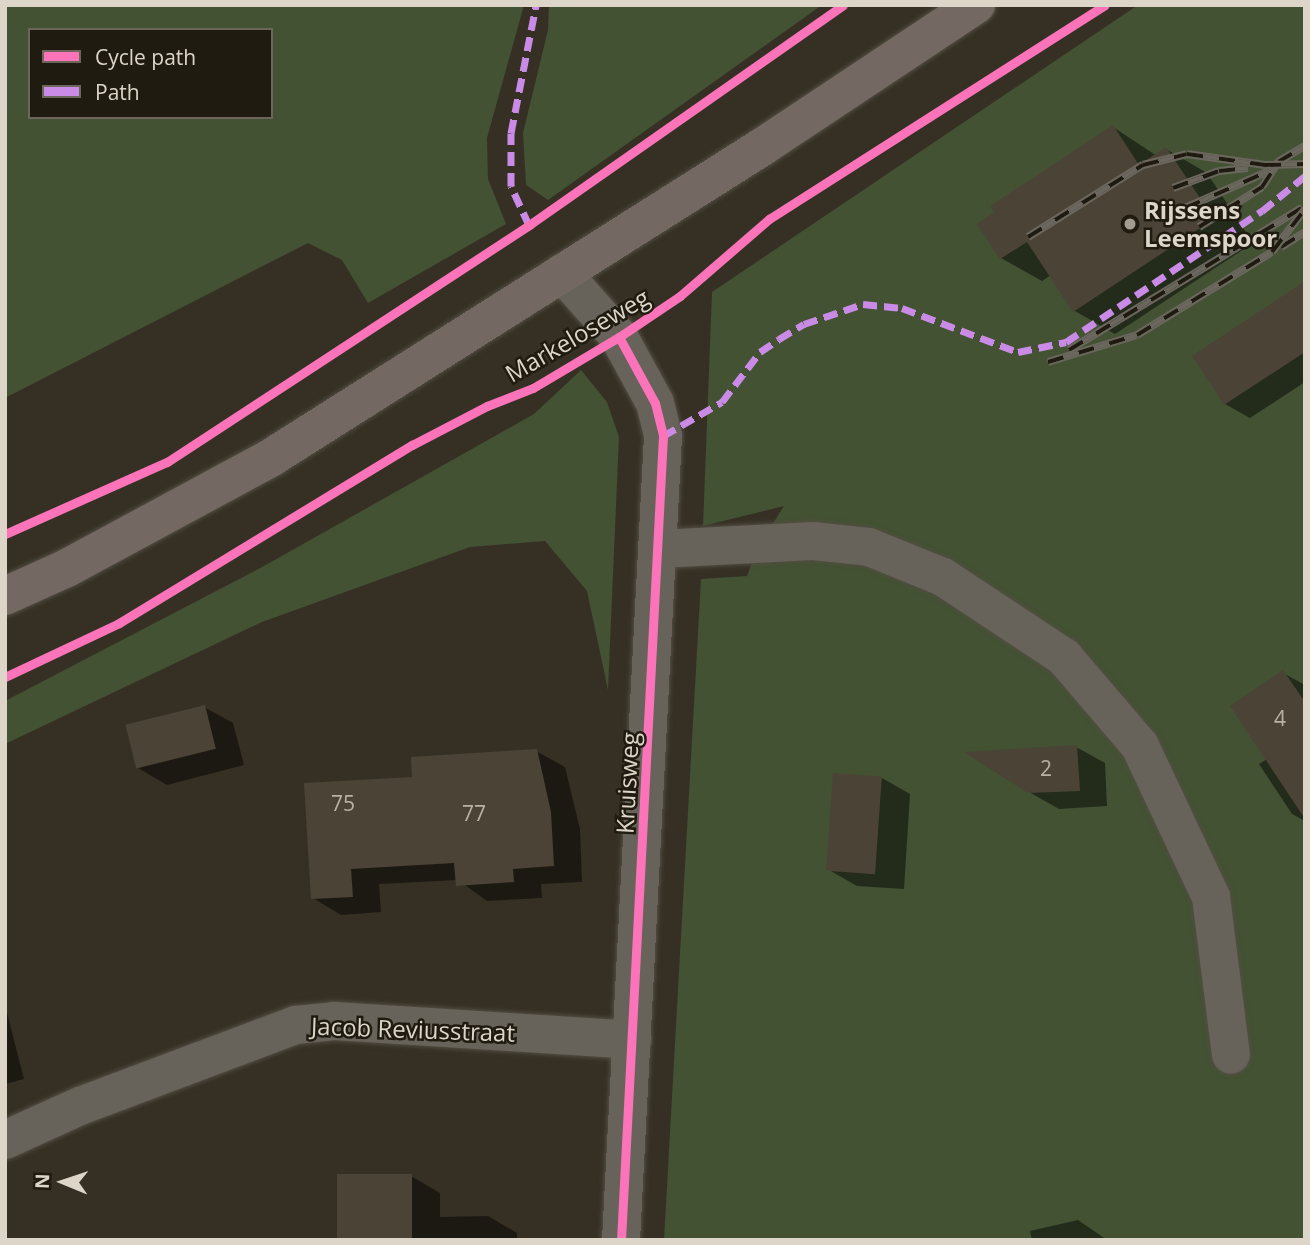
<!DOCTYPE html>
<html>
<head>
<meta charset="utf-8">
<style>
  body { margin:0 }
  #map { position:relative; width:1310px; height:1245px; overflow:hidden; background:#363024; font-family:"Open Sans",sans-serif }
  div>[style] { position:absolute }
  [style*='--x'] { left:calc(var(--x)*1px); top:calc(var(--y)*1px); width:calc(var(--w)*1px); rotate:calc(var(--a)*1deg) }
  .green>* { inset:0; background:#425232 }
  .shadow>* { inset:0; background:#0007 }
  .building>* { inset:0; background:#4b4436; transform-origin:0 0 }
  .roads { filter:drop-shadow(0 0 2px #524d42) drop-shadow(0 0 2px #524d42) }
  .minor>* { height:38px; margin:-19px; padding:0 19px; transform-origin:19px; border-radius:19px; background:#68635a }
  .major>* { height:38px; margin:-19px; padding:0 19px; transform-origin:19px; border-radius:19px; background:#736962 }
  .rail>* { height:8px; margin-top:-4px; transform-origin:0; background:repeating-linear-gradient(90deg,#201b11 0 16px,#6b665e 0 32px); box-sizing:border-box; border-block:2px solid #6b665e }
  .quiet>* { height:7px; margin-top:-3.5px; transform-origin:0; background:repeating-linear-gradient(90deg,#ca8be6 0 14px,transparent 0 21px) }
  .cycleway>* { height:9px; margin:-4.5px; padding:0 4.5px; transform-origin:4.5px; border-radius:4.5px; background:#fb73b8 }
  .dots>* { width:19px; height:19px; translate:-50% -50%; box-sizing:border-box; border:4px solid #201b11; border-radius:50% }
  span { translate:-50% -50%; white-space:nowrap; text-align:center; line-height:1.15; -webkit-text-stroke:5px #201b11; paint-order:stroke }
  .number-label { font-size:21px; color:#b8b1a4 }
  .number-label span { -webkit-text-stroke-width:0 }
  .poi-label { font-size:24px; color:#dcd5c8; font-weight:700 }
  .left { translate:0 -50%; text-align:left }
  .street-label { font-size:24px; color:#dcd5c8 }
  .frame { position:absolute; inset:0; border:7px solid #dcd5c8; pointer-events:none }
  .legend { position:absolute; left:28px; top:28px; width:245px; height:91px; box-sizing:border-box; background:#201b11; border:2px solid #6b655a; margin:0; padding:9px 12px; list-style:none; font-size:21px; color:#dcd5c8 }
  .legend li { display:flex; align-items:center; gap:14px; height:35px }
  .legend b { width:35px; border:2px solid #6b655a }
  .north { position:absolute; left:28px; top:1147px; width:70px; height:70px; -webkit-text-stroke:5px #201b11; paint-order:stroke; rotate:272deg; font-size:19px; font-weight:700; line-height:28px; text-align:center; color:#dcd5c8 }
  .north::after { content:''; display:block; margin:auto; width:24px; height:32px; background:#dcd5c8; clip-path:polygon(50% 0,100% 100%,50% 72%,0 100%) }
</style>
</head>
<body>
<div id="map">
  <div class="green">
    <i style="clip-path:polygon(evenodd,5px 5px,524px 5px,487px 138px,488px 179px,506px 224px,368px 303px,342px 260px,308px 243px,5px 398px,5px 5px,30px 30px,271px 30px,271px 117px,30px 117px,30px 30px)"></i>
    <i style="clip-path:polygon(549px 5px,822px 5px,548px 200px,526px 185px,523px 133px,548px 30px)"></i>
    <i style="clip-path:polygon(1138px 5px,1305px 5px,1305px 1240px,664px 1240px,701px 579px,747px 576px,757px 549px,784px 506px,703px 526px,712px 292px)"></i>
    <i style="clip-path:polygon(581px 370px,607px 402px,619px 437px,608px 690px,587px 591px,545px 541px,470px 547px,262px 622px,5px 744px,5px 701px,264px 566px,534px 414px)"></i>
  </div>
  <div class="shadow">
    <i style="clip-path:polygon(1113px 127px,1157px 156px,1166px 149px,1207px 173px,1253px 243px,1115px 334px,1075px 311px,1051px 275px,1042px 281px,1001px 258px)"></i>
    <i style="clip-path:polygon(1305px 283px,1305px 382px,1250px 418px,1225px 404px)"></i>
    <i style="clip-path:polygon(1283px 673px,1305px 685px,1305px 821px,1292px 814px,1259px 764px,1267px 759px)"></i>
    <i style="clip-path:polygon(204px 707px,233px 723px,244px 765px,167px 785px,138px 768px)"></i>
    <i style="clip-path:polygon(1076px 747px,1105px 763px,1107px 806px,1059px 809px,1029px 792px)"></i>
    <i style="clip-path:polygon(536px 751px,565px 767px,580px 829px,582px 882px,541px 884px,542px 898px,487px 901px,458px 880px,379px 884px,381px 912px,341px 915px,313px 898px,413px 779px)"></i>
    <i style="clip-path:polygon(882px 778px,910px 794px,904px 889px,857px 886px,829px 870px)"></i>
    <i style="clip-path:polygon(5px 1005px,24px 1079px,5px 1084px)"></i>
    <i style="clip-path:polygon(411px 1176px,440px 1193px,440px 1217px,488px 1216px,517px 1233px,517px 1240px,339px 1240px)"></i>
    <i style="clip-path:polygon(1078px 1220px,1107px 1240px,1032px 1240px,1030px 1231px)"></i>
  </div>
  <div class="building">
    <i style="clip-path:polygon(1113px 125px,1139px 165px,1166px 147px,1214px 219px,1073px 312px,1027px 242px,1000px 259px,977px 224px,994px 212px,990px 206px)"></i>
    <i style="clip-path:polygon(1305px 281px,1305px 352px,1224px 405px,1192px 356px)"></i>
    <i style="clip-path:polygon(1283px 670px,1305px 702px,1305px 819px,1230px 706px)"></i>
    <i style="left:205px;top:705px;width:45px;height:82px;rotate:76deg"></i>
    <i style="clip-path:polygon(1077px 745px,1080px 791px,1028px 793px,964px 752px)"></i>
    <i style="clip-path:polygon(537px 749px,551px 812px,554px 866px,513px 869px,514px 882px,456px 886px,454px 863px,351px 869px,353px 897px,311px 899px,304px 783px,412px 777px,411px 757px)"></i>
    <i style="left:833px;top:773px;width:49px;height:98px;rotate:4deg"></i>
    <i style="left:337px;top:1174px;width:75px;height:66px"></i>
  </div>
  <div class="roads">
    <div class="minor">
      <i style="--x:562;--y:273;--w:86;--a:48.3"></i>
      <i style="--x:619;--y:337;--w:75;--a:61.4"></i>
      <i style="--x:655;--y:403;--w:34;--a:76"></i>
      <i style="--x:663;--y:436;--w:805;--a:92.99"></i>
      <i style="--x:659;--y:549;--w:154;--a:-3"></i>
      <i style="--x:813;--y:541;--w:56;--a:6.1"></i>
      <i style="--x:869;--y:547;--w:80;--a:22.1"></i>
      <i style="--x:943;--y:577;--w:145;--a:33.5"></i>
      <i style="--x:1064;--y:657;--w:117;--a:49.5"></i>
      <i style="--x:1140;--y:746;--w:167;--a:64.8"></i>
      <i style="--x:1211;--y:897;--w:159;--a:82.8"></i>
      <i style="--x:5;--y:1140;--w:82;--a:-24.4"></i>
      <i style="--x:80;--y:1106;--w:231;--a:-20.6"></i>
      <i style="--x:296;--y:1025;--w:38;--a:-6"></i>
      <i style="--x:334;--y:1021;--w:299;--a:3.6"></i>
    </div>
    <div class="major">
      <i style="--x:5;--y:596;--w:68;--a:-24.3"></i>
      <i style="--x:67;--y:568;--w:233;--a:-28.4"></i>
      <i style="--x:272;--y:457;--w:580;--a:-32.32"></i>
      <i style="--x:762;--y:147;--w:257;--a:-33.6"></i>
    </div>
  </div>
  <div class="rail">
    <i style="--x:1278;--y:162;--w:31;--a:-31"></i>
    <i style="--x:1173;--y:188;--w:49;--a:-20.3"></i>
    <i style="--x:1219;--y:171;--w:29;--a:-6"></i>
    <i style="--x:1185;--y:208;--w:92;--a:-23.8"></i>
    <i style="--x:1199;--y:227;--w:75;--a:-32.4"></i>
    <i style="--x:1262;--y:187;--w:31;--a:-57"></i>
    <i style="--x:1028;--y:237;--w:136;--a:-32.1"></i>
    <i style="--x:1143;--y:165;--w:45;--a:-14"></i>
    <i style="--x:1187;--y:154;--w:79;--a:8"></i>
    <i style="--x:1265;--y:165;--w:40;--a:-1.4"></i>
    <i style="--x:1281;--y:247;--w:28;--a:-32"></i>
    <i style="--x:1069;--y:350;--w:273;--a:-31.4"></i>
    <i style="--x:1048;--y:362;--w:93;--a:-16.9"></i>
    <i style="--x:1137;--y:335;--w:158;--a:-31.6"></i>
    <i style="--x:1272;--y:252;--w:54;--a:-52.5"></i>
  </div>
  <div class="quiet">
    <i style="--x:529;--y:225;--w:43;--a:-114.8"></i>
    <i style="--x:511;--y:186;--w:53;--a:-90"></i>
    <i style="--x:511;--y:133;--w:130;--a:-78.9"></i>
    <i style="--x:663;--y:436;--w:68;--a:-30"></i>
    <i style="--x:722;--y:402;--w:63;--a:-52.8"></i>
    <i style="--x:760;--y:352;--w:23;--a:-34"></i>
    <i style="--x:779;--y:339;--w:29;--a:-31"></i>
    <i style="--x:804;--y:324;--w:62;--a:-18.7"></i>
    <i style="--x:863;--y:304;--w:39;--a:6"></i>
    <i style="--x:902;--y:308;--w:124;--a:20.8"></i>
    <i style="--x:1018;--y:352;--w:49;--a:-11.8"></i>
    <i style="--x:1066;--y:342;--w:236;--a:-33.8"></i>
    <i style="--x:1262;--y:211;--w:55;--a:-39.1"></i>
  </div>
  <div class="cycleway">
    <i style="--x:619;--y:337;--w:75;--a:61.4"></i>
    <i style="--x:655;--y:403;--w:34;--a:76"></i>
    <i style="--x:663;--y:436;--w:805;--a:92.99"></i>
    <i style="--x:5;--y:534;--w:177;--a:-24"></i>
    <i style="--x:167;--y:462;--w:433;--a:-33.2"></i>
    <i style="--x:529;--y:225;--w:383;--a:-35"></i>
    <i style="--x:5;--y:677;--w:126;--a:-25.3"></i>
    <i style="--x:119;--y:623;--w:343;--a:-31.3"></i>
    <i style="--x:412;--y:445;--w:85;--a:-27.5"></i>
    <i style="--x:487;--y:406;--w:49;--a:-21.4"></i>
    <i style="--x:533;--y:388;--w:100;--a:-30.7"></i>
    <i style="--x:619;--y:337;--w:73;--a:-33.9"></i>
    <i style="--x:680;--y:296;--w:118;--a:-40.9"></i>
    <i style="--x:769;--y:219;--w:398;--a:-32.5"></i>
  </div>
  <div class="dots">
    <i style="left:1130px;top:224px;background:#a29b8f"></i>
  </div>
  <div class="number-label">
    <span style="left:1280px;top:718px">4</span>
    <span style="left:1046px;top:768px">2</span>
    <span style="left:343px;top:803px">75</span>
    <span style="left:474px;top:813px">77</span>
  </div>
  <div class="poi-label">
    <span class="left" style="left:1144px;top:224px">Rijssens<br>Leemspoor</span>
  </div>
  <div class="street-label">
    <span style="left:577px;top:335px;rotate:-30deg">Markeloseweg</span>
    <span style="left:627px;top:783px;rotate:-87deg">Kruisweg</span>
    <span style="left:413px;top:1029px;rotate:2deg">Jacob Reviusstraat</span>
  </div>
  <div class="frame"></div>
  <ul class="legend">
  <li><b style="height:9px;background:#fb73b8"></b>Cycle path</li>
  <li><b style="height:9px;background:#ca8be6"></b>Path</li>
  </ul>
  <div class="north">N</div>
</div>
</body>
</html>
